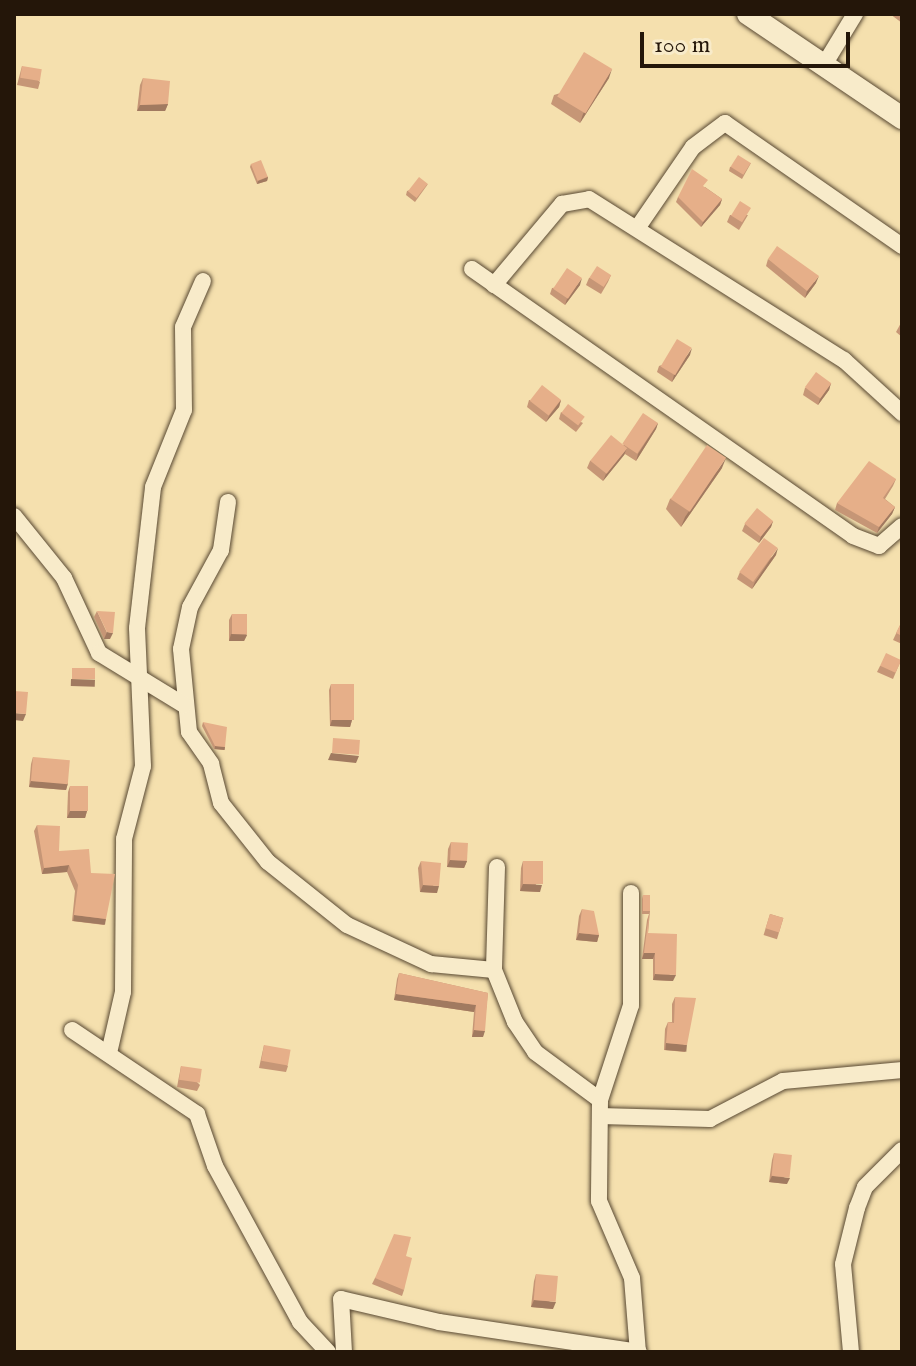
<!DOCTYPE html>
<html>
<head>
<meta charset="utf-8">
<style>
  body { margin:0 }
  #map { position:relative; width:916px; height:1366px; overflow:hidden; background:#f5e0ae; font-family:"IM FELL English",serif }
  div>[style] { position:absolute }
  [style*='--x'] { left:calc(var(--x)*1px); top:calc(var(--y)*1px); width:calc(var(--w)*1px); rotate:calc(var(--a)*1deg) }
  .roads { filter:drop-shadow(0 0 2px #584832) drop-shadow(0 0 2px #584832) }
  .street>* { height:16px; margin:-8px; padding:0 8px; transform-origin:8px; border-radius:8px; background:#f8ebca }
  .secondary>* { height:22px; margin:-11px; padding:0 11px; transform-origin:11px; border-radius:11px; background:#f8ebca }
  .wall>* { inset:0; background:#c69676; transform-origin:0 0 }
  .shaded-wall>* { inset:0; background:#a17a60; transform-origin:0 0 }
  .building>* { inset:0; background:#e6af89; transform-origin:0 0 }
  span { translate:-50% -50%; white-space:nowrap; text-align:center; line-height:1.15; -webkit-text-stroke:7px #f8ebca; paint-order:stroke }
  .frame { position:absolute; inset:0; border:16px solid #241609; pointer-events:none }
  .scale { position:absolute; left:640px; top:32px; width:210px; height:36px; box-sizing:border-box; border:4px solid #241609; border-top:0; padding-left:10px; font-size:24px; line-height:28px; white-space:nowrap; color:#241609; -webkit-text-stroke:6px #f8ebca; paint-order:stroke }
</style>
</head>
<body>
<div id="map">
  <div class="roads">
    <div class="street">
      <i style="--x:824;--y:65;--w:60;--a:-58.7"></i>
      <i style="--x:638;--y:227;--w:97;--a:-55.5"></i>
      <i style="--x:693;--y:147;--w:40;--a:-37"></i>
      <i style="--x:725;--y:123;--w:216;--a:34.8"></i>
      <i style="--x:472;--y:269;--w:465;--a:35"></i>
      <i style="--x:853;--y:536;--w:28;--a:21"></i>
      <i style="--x:879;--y:546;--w:30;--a:-41"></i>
      <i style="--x:494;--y:285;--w:106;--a:-50"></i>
      <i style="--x:562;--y:204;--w:27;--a:-10"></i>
      <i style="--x:589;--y:199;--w:302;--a:32.3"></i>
      <i style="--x:844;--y:360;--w:79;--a:42.4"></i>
      <i style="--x:228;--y:502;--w:49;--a:98.3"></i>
      <i style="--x:221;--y:550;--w:65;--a:118.5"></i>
      <i style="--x:190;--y:607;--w:43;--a:102.1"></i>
      <i style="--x:181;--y:649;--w:83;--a:84.5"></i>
      <i style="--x:189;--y:732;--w:39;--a:55"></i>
      <i style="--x:211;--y:764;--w:40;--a:75.6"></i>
      <i style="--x:221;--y:803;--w:75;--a:51.5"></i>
      <i style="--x:268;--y:862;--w:101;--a:38.6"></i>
      <i style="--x:347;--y:925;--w:93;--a:24.9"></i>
      <i style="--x:431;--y:964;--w:63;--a:5.4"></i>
      <i style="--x:14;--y:516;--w:80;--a:51.1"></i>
      <i style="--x:64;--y:578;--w:83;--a:65"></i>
      <i style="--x:99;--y:653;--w:100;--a:31.5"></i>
      <i style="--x:497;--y:867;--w:103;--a:91.7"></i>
      <i style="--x:494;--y:970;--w:56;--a:68"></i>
      <i style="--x:515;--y:1022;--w:36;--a:56"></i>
      <i style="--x:535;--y:1052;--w:81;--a:36.4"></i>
      <i style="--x:600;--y:1100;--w:101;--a:90.6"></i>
      <i style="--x:599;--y:1201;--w:84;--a:66.8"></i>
      <i style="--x:632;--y:1278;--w:74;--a:85.4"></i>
      <i style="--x:72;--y:1030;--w:151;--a:33.9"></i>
      <i style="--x:197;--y:1114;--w:55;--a:70.9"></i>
      <i style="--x:215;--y:1166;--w:178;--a:61.4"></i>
      <i style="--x:300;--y:1322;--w:41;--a:47"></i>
      <i style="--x:109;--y:1053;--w:63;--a:-77.1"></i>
      <i style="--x:123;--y:992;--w:153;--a:-89.6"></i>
      <i style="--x:124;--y:839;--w:75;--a:-75.4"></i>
      <i style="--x:143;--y:766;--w:138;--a:-92.5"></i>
      <i style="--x:137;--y:628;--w:142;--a:-83.5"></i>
      <i style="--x:153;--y:487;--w:83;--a:-68.1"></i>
      <i style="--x:184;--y:410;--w:83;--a:-90.7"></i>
      <i style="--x:183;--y:327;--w:50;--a:-66.5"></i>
      <i style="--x:600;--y:1100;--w:100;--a:-71.9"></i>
      <i style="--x:631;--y:1005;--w:112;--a:-90"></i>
      <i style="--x:600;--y:1116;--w:110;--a:1.6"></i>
      <i style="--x:710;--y:1119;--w:82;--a:-27.5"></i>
      <i style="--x:783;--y:1081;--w:120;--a:-5.3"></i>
      <i style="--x:344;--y:1352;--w:53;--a:-93.2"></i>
      <i style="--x:341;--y:1299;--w:101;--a:13.2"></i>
      <i style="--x:439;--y:1322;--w:202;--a:8.5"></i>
      <i style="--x:851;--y:1352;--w:88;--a:-95.2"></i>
      <i style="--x:843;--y:1264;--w:58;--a:-76"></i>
      <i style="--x:857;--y:1208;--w:22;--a:-69"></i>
      <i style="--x:865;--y:1187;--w:52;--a:-45"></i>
    </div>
    <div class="secondary">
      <i style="--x:748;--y:14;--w:186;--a:34"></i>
    </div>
  </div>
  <div class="wall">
    <i style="clip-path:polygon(890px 14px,902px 14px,902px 23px)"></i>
    <i style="clip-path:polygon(22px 66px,40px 82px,38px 89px,17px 85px)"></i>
    <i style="clip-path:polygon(143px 78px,168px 104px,165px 111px,137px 111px,140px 85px)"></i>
    <i style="clip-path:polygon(609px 78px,580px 123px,551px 104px,554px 95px)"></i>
    <i style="clip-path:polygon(751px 163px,742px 179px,729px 171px,730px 167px)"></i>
    <i style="clip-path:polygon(251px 164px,268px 177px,267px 181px,257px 184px,250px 167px)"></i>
    <i style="clip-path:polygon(428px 184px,415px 202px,406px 195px,407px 191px)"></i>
    <i style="clip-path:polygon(705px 187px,722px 199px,720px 205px,701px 227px,676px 202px,678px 197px)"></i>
    <i style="clip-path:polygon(730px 215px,748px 215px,739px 230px,727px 222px)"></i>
    <i style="clip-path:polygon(768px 259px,816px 283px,805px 298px,766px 266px)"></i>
    <i style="clip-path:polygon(611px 275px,608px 282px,601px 294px,586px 285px,589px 278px)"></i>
    <i style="clip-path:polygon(580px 285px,565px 305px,550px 294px,552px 288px)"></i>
    <i style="clip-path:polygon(902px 321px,902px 337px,896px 332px)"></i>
    <i style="clip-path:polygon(690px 355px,672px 382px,657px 372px,659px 366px)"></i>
    <i style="clip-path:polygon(831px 383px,829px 390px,818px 405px,803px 395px,805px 388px)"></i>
    <i style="clip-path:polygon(529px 400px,561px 400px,559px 407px,546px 422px,527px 407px)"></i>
    <i style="clip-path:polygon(561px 412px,583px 423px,576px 432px,559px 419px)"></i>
    <i style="clip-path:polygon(658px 423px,656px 429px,636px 461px,625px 454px,603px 481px,587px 468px,590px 461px,623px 445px)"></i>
    <i style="clip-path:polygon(722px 468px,681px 527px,666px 509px,670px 499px)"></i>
    <i style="clip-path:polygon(896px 479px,893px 486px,885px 499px,895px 507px,892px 514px,877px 533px,835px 510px,837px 503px)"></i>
    <i style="clip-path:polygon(773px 521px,771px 527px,759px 543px,742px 531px,745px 524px)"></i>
    <i style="clip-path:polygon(776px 555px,752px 589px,737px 579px,740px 572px)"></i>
    <i style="clip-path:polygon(97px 611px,110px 639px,104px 639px,94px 617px)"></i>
    <i style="clip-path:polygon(232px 614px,247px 635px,244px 641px,229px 641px,229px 620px)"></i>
    <i style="clip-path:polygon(902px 621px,902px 644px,893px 640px)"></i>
    <i style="clip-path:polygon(901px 660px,893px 679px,877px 672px,880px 666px)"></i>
    <i style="clip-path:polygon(331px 684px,352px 720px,350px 727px,330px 726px,329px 690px)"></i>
    <i style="clip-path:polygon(203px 722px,225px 747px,224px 750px,214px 749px,202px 726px)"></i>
    <i style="clip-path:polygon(33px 757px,68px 783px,66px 790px,29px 787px,31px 764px)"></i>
    <i style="clip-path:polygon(70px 786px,87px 811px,85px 818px,67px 818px,68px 792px)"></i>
    <i style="clip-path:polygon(37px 825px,59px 851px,91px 873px,106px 919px,104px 925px,72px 921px,75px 891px,67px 872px,42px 874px,34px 831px)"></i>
    <i style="clip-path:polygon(451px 842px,467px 861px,464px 868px,447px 867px,448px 849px)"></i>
    <i style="clip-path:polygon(421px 861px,437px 893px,420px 892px,418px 868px)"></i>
    <i style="clip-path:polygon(523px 861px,540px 892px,520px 891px,521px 868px)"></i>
    <i style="clip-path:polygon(643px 895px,650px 911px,648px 933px,673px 981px,653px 980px,653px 959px,642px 959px,647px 920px,649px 914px,642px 914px,642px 899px)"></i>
    <i style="clip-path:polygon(582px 909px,599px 935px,597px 942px,576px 940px,579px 916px)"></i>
    <i style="left:770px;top:914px;width:14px;height:22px;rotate:17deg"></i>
    <i style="clip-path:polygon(399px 973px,488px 993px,483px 1037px,472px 1037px,474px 1012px,394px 1000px,397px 979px)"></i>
    <i style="clip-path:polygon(675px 997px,685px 1052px,664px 1050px,665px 1029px,668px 1022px,672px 1022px,672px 1004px)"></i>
    <i style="clip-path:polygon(264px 1045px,288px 1066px,286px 1072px,259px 1068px)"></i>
    <i style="clip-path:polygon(181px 1066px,200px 1085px,197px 1091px,177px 1087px)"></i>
    <i style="clip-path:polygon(774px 1153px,787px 1184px,769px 1182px,772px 1160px)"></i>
    <i style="clip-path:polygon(406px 1256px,404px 1290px,402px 1296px,372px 1284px,375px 1278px)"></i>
    <i style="clip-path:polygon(536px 1274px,553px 1309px,531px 1307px,534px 1281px)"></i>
  </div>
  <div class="shaded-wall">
    <i style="clip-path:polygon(612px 69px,609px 78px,580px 123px,583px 114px)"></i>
    <i style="clip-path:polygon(168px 104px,165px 111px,137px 111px,140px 105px)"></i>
    <i style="clip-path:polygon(268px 177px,267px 181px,257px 184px,258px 181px)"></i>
    <i style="clip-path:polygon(722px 199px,720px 205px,701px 227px,703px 222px)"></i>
    <i style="clip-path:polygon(819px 276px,816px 283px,805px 298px,807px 291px)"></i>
    <i style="clip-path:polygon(582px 278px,580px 285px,565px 305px,567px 299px)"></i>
    <i style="clip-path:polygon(692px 348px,690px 355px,672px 382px,674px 375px)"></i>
    <i style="clip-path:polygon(831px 383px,829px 390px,818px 405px,820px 399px)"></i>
    <i style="clip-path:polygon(561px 400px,559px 407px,546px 422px,549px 416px)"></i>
    <i style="clip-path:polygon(658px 423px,656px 429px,636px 461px,638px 454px)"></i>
    <i style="clip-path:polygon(627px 448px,624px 455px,603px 481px,606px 474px)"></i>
    <i style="clip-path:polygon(726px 458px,722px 468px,681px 527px,685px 517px)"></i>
    <i style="clip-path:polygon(895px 507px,892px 514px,877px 533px,879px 527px)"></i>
    <i style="clip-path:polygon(773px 521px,771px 527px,759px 543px,761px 536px)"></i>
    <i style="clip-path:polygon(778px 548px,776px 555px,752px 589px,755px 582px)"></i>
    <i style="clip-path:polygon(107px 632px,113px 633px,110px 639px,104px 639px)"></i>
    <i style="clip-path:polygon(231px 634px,247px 635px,244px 641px,229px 641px)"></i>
    <i style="left:71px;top:679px;width:24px;height:7px;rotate:2deg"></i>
    <i style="clip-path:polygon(14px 713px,26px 714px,23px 721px,14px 720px)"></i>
    <i style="clip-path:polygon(332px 720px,352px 720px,350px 727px,330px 726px)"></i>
    <i style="left:215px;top:746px;width:10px;height:3px;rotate:6deg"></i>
    <i style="clip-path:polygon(331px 753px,359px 756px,356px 763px,328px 760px)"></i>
    <i style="clip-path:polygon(31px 781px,68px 783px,66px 790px,29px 787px)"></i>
    <i style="clip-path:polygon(70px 811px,87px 811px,85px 818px,67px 818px)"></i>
    <i style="clip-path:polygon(450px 860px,467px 861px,464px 868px,447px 867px)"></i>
    <i style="clip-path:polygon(69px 865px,67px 872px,42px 874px,44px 868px)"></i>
    <i style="clip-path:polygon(523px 884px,542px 885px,540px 892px,520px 891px)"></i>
    <i style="clip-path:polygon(423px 885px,439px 886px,437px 893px,420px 892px)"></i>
    <i style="left:74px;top:915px;width:32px;height:6px;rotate:7deg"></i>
    <i style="clip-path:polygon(579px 933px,599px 935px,597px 942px,576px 940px)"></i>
    <i style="clip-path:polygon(644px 953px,655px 953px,653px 959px,642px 959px)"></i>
    <i style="clip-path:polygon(655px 974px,676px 975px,673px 981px,653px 980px)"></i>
    <i style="clip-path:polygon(396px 994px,476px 1005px,474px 1012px,394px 1000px)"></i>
    <i style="clip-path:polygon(474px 1030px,485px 1031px,483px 1037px,472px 1037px)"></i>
    <i style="left:666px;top:1043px;width:21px;height:7px;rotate:5deg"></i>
    <i style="clip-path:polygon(772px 1176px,790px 1178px,787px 1184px,769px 1182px)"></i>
    <i style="clip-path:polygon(534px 1300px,556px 1302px,553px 1309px,531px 1307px)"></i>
  </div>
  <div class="building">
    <i style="left:584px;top:52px;width:33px;height:52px;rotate:31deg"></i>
    <i style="left:22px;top:66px;width:20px;height:12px;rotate:9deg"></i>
    <i style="clip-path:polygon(143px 78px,170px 81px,168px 104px,140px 105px)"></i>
    <i style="left:738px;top:155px;width:15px;height:14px;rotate:32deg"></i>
    <i style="left:261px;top:160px;width:18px;height:11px;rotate:68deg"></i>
    <i style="clip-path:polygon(692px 169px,708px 180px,703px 186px,722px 199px,703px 222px,678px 197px)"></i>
    <i style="left:419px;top:177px;width:11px;height:18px;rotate:38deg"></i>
    <i style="left:740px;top:201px;width:13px;height:17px;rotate:32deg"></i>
    <i style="clip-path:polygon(777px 246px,819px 276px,807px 291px,768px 259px)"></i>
    <i style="left:597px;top:266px;width:17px;height:14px;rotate:33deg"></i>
    <i style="left:567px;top:268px;width:18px;height:25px;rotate:34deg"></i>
    <i style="left:677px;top:339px;width:17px;height:32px;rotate:31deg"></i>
    <i style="left:816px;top:372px;width:19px;height:19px;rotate:36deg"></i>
    <i style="left:542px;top:385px;width:24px;height:20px;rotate:38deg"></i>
    <i style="left:568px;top:404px;width:21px;height:11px;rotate:37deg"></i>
    <i style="left:643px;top:413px;width:18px;height:37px;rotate:34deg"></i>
    <i style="left:611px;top:435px;width:21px;height:33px;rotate:39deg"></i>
    <i style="left:707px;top:445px;width:23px;height:65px;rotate:34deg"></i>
    <i style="clip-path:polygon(869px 461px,896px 479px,883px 498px,895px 507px,879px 527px,837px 503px)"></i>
    <i style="left:757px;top:508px;width:21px;height:20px;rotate:39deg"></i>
    <i style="left:764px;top:538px;width:17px;height:42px;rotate:36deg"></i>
    <i style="clip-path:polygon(97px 611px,115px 612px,113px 633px,107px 632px)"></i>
    <i style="left:232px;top:614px;width:15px;height:20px"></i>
    <i style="clip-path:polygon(902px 621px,902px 636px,896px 633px)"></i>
    <i style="left:886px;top:653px;width:17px;height:14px;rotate:25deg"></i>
    <i style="left:72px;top:668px;width:23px;height:11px"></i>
    <i style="left:331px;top:684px;width:23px;height:36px"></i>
    <i style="clip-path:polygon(14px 691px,28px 692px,26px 714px,14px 713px)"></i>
    <i style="clip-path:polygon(203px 722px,227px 727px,225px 747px,215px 746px)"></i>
    <i style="left:333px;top:738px;width:27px;height:15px;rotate:4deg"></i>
    <i style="left:33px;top:757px;width:37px;height:24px;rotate:5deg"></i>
    <i style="left:70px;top:786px;width:18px;height:25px"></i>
    <i style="clip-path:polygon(37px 825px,60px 826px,59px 851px,89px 849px,91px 873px,115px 874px,106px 919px,74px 915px,78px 885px,69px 865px,44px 868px)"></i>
    <i style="left:451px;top:842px;width:17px;height:18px;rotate:3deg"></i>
    <i style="clip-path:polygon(421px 861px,441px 863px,439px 886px,423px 885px)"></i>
    <i style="left:523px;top:861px;width:20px;height:23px"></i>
    <i style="left:643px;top:895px;width:7px;height:16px"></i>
    <i style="clip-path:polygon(582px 909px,594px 911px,599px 935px,579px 933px)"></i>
    <i style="clip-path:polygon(649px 914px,648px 933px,677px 934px,676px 975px,655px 974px,655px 953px,644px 953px)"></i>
    <i style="left:770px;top:914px;width:14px;height:15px;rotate:17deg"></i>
    <i style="clip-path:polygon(399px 973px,488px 993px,485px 1031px,474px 1030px,476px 1005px,396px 994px)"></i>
    <i style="clip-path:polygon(675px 997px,696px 998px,687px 1045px,666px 1043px,668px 1022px,674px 1023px)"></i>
    <i style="left:264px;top:1045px;width:27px;height:16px;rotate:10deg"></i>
    <i style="left:181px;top:1066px;width:21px;height:14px;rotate:8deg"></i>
    <i style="left:774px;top:1153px;width:18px;height:23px;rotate:6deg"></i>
    <i style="clip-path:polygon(394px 1234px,411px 1237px,406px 1256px,412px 1258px,404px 1290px,375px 1278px)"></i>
    <i style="left:536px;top:1274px;width:22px;height:26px;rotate:5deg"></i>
  </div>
  <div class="frame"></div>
  <div class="scale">100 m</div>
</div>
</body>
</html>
